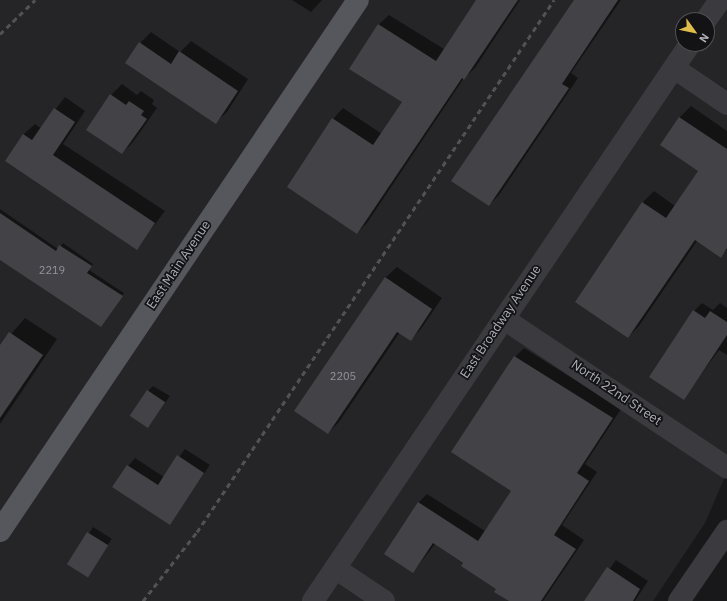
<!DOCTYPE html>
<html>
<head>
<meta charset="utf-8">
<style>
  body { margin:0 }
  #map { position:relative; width:727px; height:601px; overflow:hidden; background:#18181a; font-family:"IBM Plex Sans",sans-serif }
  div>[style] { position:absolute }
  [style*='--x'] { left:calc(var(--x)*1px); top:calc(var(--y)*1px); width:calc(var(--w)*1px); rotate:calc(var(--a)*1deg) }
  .built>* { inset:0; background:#252427 }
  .shadow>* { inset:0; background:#0007; transform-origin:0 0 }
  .building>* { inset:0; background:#434347; transform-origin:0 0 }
  .minor>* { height:22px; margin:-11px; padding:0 11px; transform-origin:11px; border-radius:11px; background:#3a3a3f }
  .major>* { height:22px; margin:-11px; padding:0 11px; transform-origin:11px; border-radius:11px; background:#56575d }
  .rail>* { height:3px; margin-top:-1.5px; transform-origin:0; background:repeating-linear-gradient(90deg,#515257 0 5px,transparent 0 9px) }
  span { translate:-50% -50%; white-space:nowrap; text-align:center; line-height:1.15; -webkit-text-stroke:3.5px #131315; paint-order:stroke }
  .number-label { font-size:11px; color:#92939c }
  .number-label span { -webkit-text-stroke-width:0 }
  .street-label { font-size:13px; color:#acaeb8 }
  .north { position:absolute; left:675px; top:12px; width:40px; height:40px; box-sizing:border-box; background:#131315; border:1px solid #505156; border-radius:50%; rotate:123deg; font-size:11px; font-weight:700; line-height:16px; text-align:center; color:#acaeb8 }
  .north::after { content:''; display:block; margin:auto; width:14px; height:18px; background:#e0bd4a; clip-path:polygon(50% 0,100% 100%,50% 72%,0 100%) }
</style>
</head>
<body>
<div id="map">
  <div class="built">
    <i style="clip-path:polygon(evenodd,0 0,727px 0,727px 472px,705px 523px,653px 601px,0 601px,0 0,683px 20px,707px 20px,707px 44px,683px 44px,683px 20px)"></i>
  </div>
  <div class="shadow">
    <i style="clip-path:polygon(292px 0,322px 0,311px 12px)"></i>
    <i style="clip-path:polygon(477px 0,520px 0,475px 68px,464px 78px,367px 223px,357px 233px,333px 119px,343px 108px,382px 134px,403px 102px,378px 25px,389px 15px,444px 49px)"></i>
    <i style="clip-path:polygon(575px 0,621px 0,571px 73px,578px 78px,499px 195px,489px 205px)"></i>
    <i style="clip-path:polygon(151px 32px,180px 52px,191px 41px,248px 79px,227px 112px,216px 122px,140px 43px)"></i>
    <i style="clip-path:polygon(122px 84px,137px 95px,141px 91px,154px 100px,152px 104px,157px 108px,133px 142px,122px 153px,111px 95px)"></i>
    <i style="clip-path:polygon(65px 97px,85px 111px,63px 144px,165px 211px,136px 249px,7px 161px,24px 134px,35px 124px,41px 128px)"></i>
    <i style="clip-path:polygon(691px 106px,727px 131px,727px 250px,720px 256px,697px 241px,639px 326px,628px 337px,576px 301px,643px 202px,654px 191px,675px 206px,699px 170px,661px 145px,680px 117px)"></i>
    <i style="clip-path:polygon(0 209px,58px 249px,63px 243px,93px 264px,89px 270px,124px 293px,103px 323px,0 259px)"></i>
    <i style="clip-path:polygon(397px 267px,442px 298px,421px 329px,410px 340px,400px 332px,339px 422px,328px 433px,296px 411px,386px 277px)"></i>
    <i style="clip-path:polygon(702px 303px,713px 310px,720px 303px,727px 308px,727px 355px,719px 350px,683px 399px,694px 311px)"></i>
    <i style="clip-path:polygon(25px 318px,57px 339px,0 424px,0 347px)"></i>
    <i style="clip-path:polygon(524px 348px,621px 409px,585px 464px,597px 472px,562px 525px,584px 540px,543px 601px,511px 601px,498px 588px,435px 544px,413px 572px,385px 554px,419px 502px,427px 494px,485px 531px,512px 491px,515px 357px)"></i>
    <i style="clip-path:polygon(153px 386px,170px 396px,149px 426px,148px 391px)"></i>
    <i style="clip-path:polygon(185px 449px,210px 465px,169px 523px,128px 466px,135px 458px,164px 477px)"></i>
    <i style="left:93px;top:527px;width:22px;height:45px;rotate:32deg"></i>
    <i style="clip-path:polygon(616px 560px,648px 581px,635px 601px,586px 601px)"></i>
  </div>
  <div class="building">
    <i style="clip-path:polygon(476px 0,518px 0,464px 80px,462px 78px,357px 234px,287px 187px,332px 118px,373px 145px,402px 102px,349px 69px,378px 24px,436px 61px)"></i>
    <i style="clip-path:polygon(574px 0,618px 0,562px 84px,569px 88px,489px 206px,451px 181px)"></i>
    <i style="clip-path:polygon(139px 42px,171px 64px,179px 51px,238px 91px,216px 124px,125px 63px)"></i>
    <i style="clip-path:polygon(110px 94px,126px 105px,129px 101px,144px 111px,141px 115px,147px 119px,122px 154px,86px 130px)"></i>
    <i style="clip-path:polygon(54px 108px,75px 122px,53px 155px,155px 223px,137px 250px,5px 161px,23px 134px,32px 140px)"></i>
    <i style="clip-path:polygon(679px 117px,727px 149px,727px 248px,721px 258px,695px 240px,628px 338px,575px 302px,642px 202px,666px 218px,698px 171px,660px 145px)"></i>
    <i style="clip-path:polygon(0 213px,56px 251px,59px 245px,92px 266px,87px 273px,123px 296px,101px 327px,0 260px)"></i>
    <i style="clip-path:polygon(385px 277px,432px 309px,411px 341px,397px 332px,328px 434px,294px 411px)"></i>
    <i style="clip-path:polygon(693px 310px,705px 318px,710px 311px,727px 322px,727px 335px,684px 400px,649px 377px)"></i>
    <i style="clip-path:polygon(9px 332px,43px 355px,0 418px,0 345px)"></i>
    <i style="clip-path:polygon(514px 356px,613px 418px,577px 473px,589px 481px,554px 535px,576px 549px,541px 601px,509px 601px,494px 592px,496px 589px,461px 566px,463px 563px,433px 543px,413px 573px,384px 554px,418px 502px,478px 541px,511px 491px,451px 452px)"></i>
    <i style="left:147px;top:390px;width:22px;height:31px;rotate:34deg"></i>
    <i style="clip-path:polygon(177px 455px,204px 473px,170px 525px,112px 487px,127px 465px,158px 485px)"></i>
    <i style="left:87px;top:532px;width:25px;height:38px;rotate:32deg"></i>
    <i style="clip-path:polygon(607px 567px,640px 589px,633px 601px,584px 601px)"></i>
  </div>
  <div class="minor">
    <i style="--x:706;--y:20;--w:24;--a:-55"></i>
    <i style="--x:674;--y:68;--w:64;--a:34.2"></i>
    <i style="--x:504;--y:319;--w:268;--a:33.7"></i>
    <i style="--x:335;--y:568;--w:59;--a:34"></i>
    <i style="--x:313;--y:601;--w:673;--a:-55.91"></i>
    <i style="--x:679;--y:601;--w:85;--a:-55.6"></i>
  </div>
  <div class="major">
    <i style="--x:0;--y:531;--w:640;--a:-56.01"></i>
  </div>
  <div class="rail">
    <i style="--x:0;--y:34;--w:49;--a:-44.2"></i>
    <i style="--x:143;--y:601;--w:88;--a:-52"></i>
    <i style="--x:197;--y:532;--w:641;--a:-56.14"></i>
  </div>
  <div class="number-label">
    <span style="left:52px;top:270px">2219</span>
    <span style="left:343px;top:376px">2205</span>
  </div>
  <div class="street-label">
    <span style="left:179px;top:265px;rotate:-56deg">East Main Avenue</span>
    <span style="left:501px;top:322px;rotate:-56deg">East Broadway Avenue</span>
    <span style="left:616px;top:393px;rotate:34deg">North 22nd Street</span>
  </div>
  <div class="north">N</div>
</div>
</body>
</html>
